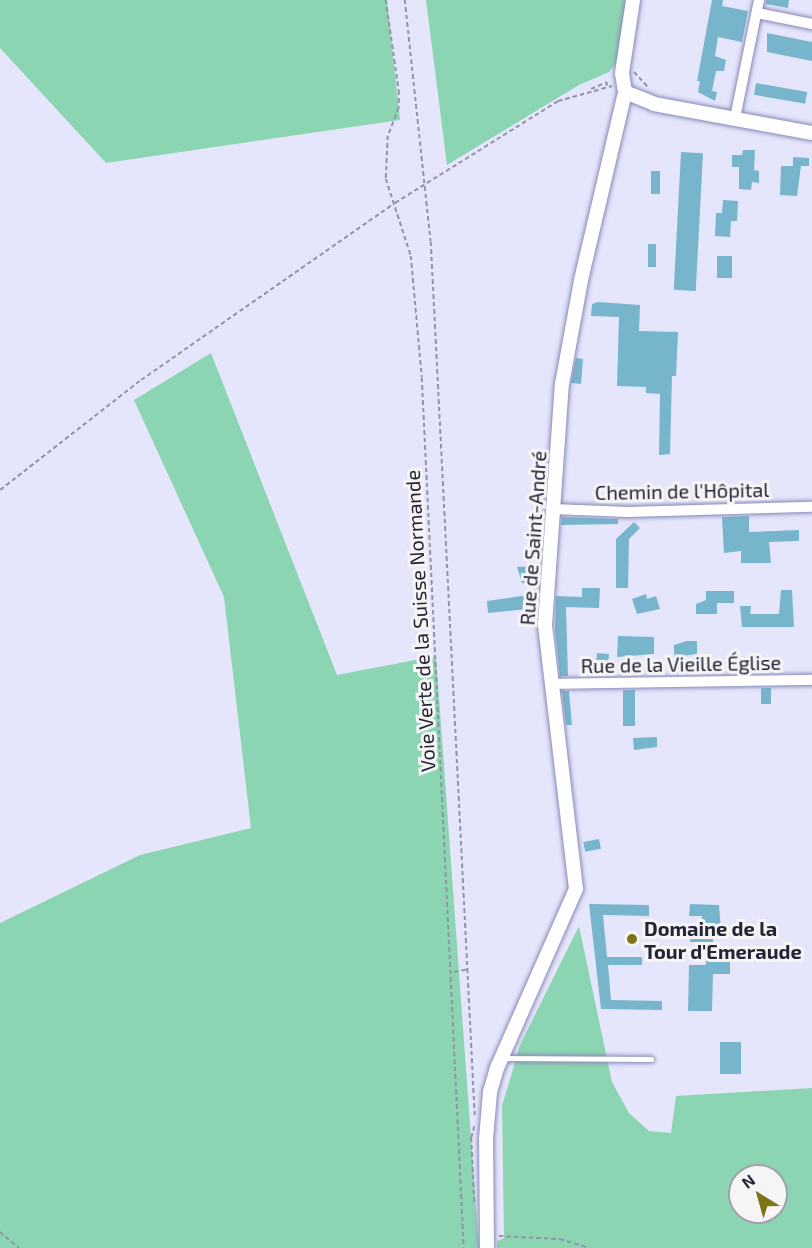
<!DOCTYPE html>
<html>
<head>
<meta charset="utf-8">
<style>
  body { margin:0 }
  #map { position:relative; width:812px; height:1248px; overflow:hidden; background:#e5e6fb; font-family:"Exo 2",sans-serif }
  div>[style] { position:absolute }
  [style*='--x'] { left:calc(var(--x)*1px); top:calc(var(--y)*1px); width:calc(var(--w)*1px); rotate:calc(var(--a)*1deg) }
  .green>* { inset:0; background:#8cd5b2 }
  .building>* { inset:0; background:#77b5cc; transform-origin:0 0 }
  .path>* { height:1.5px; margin-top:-0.75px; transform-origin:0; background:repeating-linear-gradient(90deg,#9293a7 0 4.5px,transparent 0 7.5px) }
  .roads { filter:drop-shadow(0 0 2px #8789b9) drop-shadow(0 0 2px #8789b9) }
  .service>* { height:5px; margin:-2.5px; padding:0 2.5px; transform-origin:2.5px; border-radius:2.5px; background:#fff }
  .minor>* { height:10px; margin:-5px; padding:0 5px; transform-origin:5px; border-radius:5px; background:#fff }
  .tertiary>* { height:14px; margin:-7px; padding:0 7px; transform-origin:7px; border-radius:7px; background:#fff }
  .dots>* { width:16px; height:16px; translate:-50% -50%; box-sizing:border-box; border:3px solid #f5f5f5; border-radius:50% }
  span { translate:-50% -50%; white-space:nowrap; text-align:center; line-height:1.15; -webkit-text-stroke:6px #f5f5f5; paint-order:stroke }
  .street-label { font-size:20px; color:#242437 }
  .poi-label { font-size:20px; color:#242437; font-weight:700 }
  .left { translate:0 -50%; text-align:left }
  .north { position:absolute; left:728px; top:1164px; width:60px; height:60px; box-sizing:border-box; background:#f5f5f5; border:2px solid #a1a1a9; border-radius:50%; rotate:323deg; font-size:16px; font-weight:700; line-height:24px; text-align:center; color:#242437 }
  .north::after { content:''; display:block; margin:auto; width:21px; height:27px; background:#7e7417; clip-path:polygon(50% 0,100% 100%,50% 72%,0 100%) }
</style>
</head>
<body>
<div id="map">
  <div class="green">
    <i style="clip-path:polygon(0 0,387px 0,400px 120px,106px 163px,0 48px)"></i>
    <i style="clip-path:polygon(426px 0,629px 0,618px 60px,609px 72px,579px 85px,447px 165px)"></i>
    <i style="clip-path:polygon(211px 353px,337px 675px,436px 656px,479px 1248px,0 1248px,0 923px,140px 855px,251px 828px,224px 597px,134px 400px)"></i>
    <i style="clip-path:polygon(evenodd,579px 926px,612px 1082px,629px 1113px,649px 1131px,671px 1133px,676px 1096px,812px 1088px,812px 1248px,497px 1248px,497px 1241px,504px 1238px,502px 1106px,520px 1045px,579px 926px,740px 1176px,776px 1176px,776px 1212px,740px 1212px,740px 1176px)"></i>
  </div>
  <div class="building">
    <i style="clip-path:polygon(712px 0,723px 0,722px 6px,748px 11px,742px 42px,718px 37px,715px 56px,726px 60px,724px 71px,716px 71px,712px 91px,717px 92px,715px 101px,698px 92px,700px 81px,697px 81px)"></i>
    <i style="clip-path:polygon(766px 0,789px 0,788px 8px,766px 4px)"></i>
    <i style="clip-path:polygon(767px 33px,812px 42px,812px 61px,767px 52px)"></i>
    <i style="left:756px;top:83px;width:52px;height:12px;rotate:10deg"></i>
    <i style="clip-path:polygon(743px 150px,755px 150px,754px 170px,759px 171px,759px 183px,752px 182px,751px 190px,739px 189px,739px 167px,732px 167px,732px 155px,742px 155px)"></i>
    <i style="left:681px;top:152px;width:22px;height:138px;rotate:3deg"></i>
    <i style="clip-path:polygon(793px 157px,809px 158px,809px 166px,801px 166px,797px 196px,780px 195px,781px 166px,793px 166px)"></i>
    <i style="left:651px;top:171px;width:9px;height:23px"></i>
    <i style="clip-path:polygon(723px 200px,738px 201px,737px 221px,731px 221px,730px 237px,715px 236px,716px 213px,722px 213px)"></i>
    <i style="left:648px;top:244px;width:8px;height:23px"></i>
    <i style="left:717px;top:256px;width:15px;height:22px"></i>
    <i style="clip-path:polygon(598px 302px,640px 305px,639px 331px,678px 332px,676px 376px,672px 376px,670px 454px,659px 455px,660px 394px,646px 393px,646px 387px,617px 386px,619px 317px,591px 316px,592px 304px)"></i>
    <i style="clip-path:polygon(576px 358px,583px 359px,581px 384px,571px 383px)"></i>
    <i style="clip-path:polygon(749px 516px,749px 532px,799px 530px,799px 541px,769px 542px,771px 563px,741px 563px,741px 551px,724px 553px,722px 517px)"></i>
    <i style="clip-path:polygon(562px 517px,618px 519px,618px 524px,561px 525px)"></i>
    <i style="clip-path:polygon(634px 522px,640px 528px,629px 539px,628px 588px,616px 588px,616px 539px)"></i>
    <i style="clip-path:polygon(538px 566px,538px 584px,522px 583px,517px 567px)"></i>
    <i style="clip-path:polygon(582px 588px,600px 588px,599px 608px,566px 607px,568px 676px,560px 676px,555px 629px,556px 596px,582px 597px)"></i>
    <i style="clip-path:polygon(781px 590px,792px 590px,794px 627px,742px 627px,740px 606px,751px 606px,750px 614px,779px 614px)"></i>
    <i style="clip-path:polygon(706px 591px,734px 591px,734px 603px,717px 603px,717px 614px,696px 614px,696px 604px,706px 600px)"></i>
    <i style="clip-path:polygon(646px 594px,647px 599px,656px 596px,660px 609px,637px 614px,632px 599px)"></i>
    <i style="clip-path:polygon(528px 595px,528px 609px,488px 613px,487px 601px)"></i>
    <i style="clip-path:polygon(618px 636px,654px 637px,654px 654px,617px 657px)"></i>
    <i style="clip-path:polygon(687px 641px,697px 641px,697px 654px,674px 657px,674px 645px)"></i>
    <i style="left:597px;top:653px;width:12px;height:17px;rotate:5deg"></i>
    <i style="left:761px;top:688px;width:10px;height:16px"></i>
    <i style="left:623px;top:690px;width:12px;height:36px"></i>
    <i style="clip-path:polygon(562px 691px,569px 691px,572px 725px,566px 725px)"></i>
    <i style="clip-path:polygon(657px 737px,657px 747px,634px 750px,633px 738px)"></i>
    <i style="left:599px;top:839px;width:10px;height:16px;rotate:79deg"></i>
    <i style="clip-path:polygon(589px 904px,649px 905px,649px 916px,603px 915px,607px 957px,642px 957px,642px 965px,608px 965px,611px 1000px,662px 1001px,662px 1010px,601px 1009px)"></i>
    <i style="clip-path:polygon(690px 904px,719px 905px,721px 930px,713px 930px,713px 942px,690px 942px,691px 932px,702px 932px,702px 916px,689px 916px)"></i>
    <i style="clip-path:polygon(706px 951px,730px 952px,730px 974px,713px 974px,712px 1011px,688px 1011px,689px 965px,706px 965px)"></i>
    <i style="left:720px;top:1042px;width:21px;height:32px"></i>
  </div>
  <div class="path">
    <i style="--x:386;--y:0;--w:92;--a:81.9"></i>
    <i style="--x:399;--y:91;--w:17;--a:90"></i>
    <i style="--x:399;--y:108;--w:30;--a:111"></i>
    <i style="--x:388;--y:136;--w:43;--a:92.7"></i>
    <i style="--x:386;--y:179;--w:81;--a:72"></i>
    <i style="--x:411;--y:256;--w:122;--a:84.8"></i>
    <i style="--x:422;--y:378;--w:871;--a:87.24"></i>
    <i style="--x:405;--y:0;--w:243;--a:83.9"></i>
    <i style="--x:431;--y:242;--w:875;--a:87.12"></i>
    <i style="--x:634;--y:72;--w:22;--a:47"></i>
    <i style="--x:591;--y:89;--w:17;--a:-24"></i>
    <i style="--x:607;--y:82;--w:4;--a:90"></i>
    <i style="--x:0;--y:490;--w:179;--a:-38"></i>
    <i style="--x:141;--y:380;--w:310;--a:-34.9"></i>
    <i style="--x:395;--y:203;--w:192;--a:-32"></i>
    <i style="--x:558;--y:101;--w:56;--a:-15.5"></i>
    <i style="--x:454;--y:972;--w:15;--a:-11"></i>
    <i style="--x:474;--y:1202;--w:64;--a:-92.7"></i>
    <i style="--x:471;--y:1138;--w:12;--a:-76"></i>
    <i style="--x:0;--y:1232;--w:25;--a:40"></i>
    <i style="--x:499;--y:1236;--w:61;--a:2.8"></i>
    <i style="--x:560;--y:1239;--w:27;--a:17"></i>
  </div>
  <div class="roads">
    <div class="service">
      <i style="--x:502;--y:1058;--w:149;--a:0.4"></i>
    </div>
    <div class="minor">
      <i style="--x:757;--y:13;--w:56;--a:11.3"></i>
      <i style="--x:735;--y:118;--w:120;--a:-78.5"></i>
      <i style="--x:553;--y:509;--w:75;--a:2.3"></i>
      <i style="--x:628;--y:512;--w:184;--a:-1.6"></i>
      <i style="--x:551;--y:684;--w:261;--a:-0.9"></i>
    </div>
    <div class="tertiary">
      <i style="--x:625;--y:92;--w:31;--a:22"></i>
      <i style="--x:654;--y:104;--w:161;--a:10.4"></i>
      <i style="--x:487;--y:1248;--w:109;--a:-90.5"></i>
      <i style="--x:486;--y:1139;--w:47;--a:-85.1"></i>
      <i style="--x:490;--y:1092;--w:25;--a:-74"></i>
      <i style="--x:497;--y:1068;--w:196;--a:-66.2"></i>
      <i style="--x:576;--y:889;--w:266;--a:-96.7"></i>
      <i style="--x:545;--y:625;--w:242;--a:-86"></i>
      <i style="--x:562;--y:384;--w:106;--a:-79.6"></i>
      <i style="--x:581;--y:280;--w:193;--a:-76.8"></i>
      <i style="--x:625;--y:92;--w:19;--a:-99"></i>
      <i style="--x:622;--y:73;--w:74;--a:-81.4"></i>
    </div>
  </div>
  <div class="dots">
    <i style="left:632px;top:939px;background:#7e7417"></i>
  </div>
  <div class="street-label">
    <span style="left:682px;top:491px;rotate:-1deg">Chemin de l'Hôpital</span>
    <span style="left:533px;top:538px;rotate:-86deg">Rue de Saint-André</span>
    <span style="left:420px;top:621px;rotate:-93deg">Voie Verte de la Suisse Normande</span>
    <span style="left:681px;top:664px;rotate:-1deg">Rue de la Vieille Église</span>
  </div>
  <div class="poi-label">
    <span class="left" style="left:644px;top:940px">Domaine de la<br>Tour d'Emeraude</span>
  </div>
  <div class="north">N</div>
</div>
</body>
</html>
